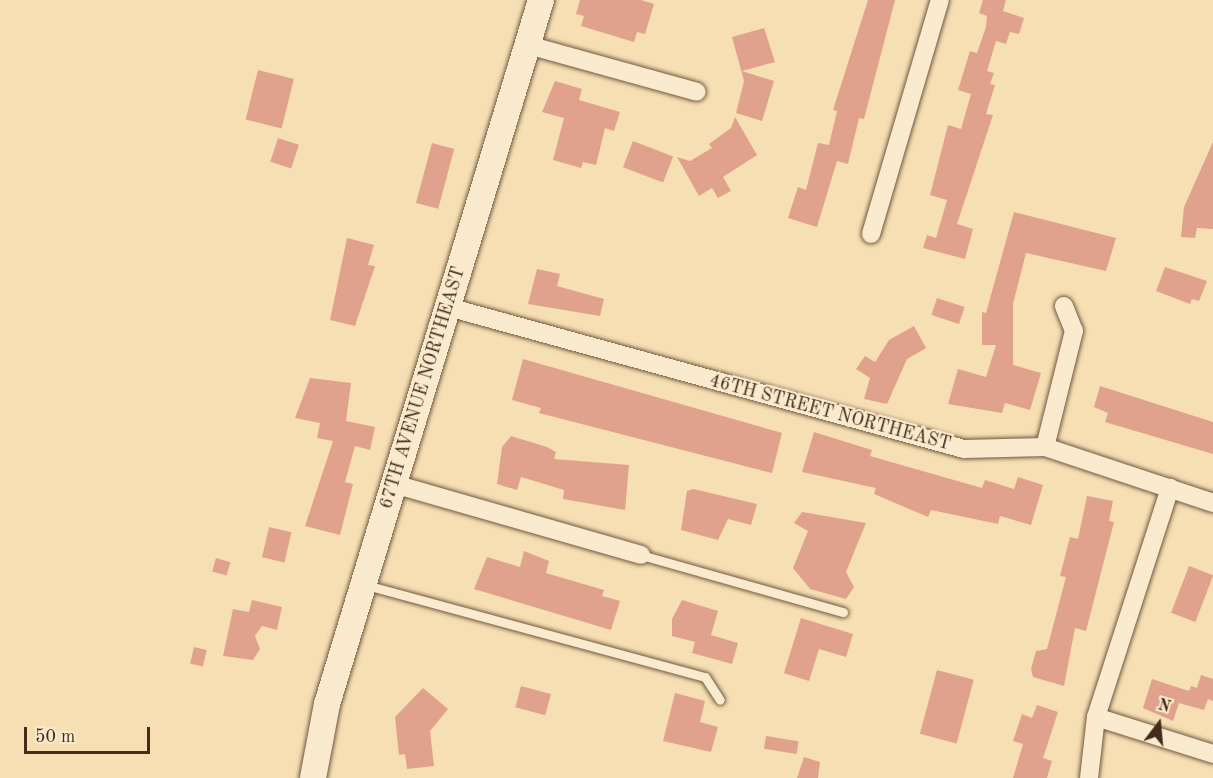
<!DOCTYPE html>
<html>
<head>
<meta charset="utf-8">
<style>
  body { margin:0 }
  #map { position:relative; width:1213px; height:778px; overflow:hidden; background:#f7dfb4; font-family:"Old Standard TT",serif }
  div>[style] { position:absolute }
  [style*='--x'] { left:calc(var(--x)*1px); top:calc(var(--y)*1px); width:calc(var(--w)*1px); rotate:calc(var(--a)*1deg) }
  .building>* { inset:0; background:#e0a28c; transform-origin:0 0 }
  .roads { filter:drop-shadow(0 0 2px #72583f) drop-shadow(0 0 2px #72583f) }
  .lane>* { height:9px; margin:-4.5px; padding:0 4.5px; transform-origin:4.5px; border-radius:4.5px; background:#faeace }
  .street>* { height:18px; margin:-9px; padding:0 9px; transform-origin:9px; border-radius:9px; background:#faeace }
  .secondary>* { height:26px; margin:-13px; padding:0 13px; transform-origin:13px; border-radius:13px; background:#faeace }
  span { translate:-50% -50%; white-space:nowrap; text-align:center; line-height:1.15; -webkit-text-stroke:4.5px #faeace; paint-order:stroke }
  .street-label { font-size:18px; color:#452b18 }
  .north { position:absolute; left:1129px; top:694px; width:60px; height:60px; -webkit-text-stroke:4px #faeace; paint-order:stroke; rotate:16deg; font-size:16px; font-weight:700; line-height:24px; text-align:center; color:#452b18 }
  .north::after { content:''; display:block; margin:auto; width:21px; height:27px; background:#452b18; clip-path:polygon(50% 0,100% 100%,50% 72%,0 100%) }
  .scale { position:absolute; left:24px; top:727px; width:126px; height:27px; box-sizing:border-box; border:3px solid #452b18; border-top:0; padding-left:8px; font-size:18px; line-height:21px; white-space:nowrap; color:#452b18; -webkit-text-stroke:4px #faeace; paint-order:stroke }
</style>
</head>
<body>
<div id="map">
  <div class="building">
    <i style="clip-path:polygon(580px 0,641px 0,654px 4px,645px 34px,637px 32px,634px 42px,581px 26px,584px 16px,576px 14px)"></i>
    <i style="clip-path:polygon(868px 0,895px 0,864px 119px,859px 118px,848px 164px,837px 161px,817px 227px,788px 218px,798px 187px,806px 190px,818px 143px,829px 145px,837px 111px,833px 110px)"></i>
    <i style="clip-path:polygon(983px 0,1006px 0,1003px 11px,1024px 18px,1019px 34px,1010px 32px,1006px 44px,996px 41px,987px 71px,994px 73px,990px 84px,995px 85px,986px 114px,993px 115px,957px 224px,973px 229px,965px 259px,923px 248px,927px 235px,936px 238px,947px 200px,930px 195px,948px 125px,961px 129px,971px 94px,958px 90px,970px 51px,977px 53px,986px 27px,987px 16px,979px 13px)"></i>
    <i style="clip-path:polygon(764px 28px,775px 62px,742px 71px,774px 81px,762px 121px,736px 113px,744px 81px,732px 37px)"></i>
    <i style="left:258px;top:70px;width:37px;height:51px;rotate:14deg"></i>
    <i style="clip-path:polygon(555px 81px,582px 89px,579px 100px,620px 112px,614px 131px,605px 128px,596px 165px,583px 162px,581px 168px,553px 160px,564px 118px,542px 112px)"></i>
    <i style="clip-path:polygon(735px 117px,757px 155px,723px 177px,731px 191px,718px 198px,712px 188px,699px 196px,677px 157px,690px 161px,712px 148px,709px 144px,731px 128px)"></i>
    <i style="left:278px;top:138px;width:22px;height:25px;rotate:18deg"></i>
    <i style="left:633px;top:141px;width:43px;height:28px;rotate:21deg"></i>
    <i style="clip-path:polygon(1213px 142px,1213px 229px,1197px 228px,1195px 238px,1181px 237px,1184px 207px)"></i>
    <i style="left:432px;top:143px;width:23px;height:62px;rotate:15deg"></i>
    <i style="clip-path:polygon(1014px 212px,1116px 238px,1106px 271px,1026px 253px,1013px 304px,1013px 365px,1041px 373px,1030px 410px,1005px 403px,1002px 413px,948px 404px,958px 369px,986px 377px,996px 345px,982px 345px,982px 312px,986px 313px)"></i>
    <i style="clip-path:polygon(347px 238px,374px 245px,368px 265px,375px 266px,355px 326px,330px 320px)"></i>
    <i style="clip-path:polygon(1165px 267px,1207px 281px,1199px 301px,1192px 299px,1190px 304px,1156px 291px)"></i>
    <i style="clip-path:polygon(537px 269px,560px 274px,557px 286px,604px 299px,600px 316px,528px 304px)"></i>
    <i style="left:937px;top:298px;width:29px;height:18px;rotate:18deg"></i>
    <i style="clip-path:polygon(914px 326px,926px 348px,907px 359px,887px 404px,864px 399px,870px 378px,856px 369px,865px 356px,875px 362px,889px 340px)"></i>
    <i style="clip-path:polygon(523px 359px,782px 433px,772px 473px,539px 413px,541px 408px,512px 400px)"></i>
    <i style="clip-path:polygon(310px 378px,351px 383px,346px 421px,375px 427px,370px 450px,355px 446px,345px 482px,353px 484px,340px 535px,305px 526px,333px 441px,317px 438px,320px 423px,295px 418px)"></i>
    <i style="clip-path:polygon(1100px 386px,1213px 422px,1213px 454px,1105px 422px,1108px 413px,1094px 407px)"></i>
    <i style="clip-path:polygon(814px 432px,872px 450px,870px 456px,982px 488px,985px 480px,1014px 489px,1018px 477px,1043px 485px,1031px 525px,1000px 516px,998px 524px,931px 510px,928px 517px,874px 494px,876px 488px,802px 472px)"></i>
    <i style="clip-path:polygon(511px 436px,547px 447px,556px 452px,554px 459px,629px 465px,625px 510px,563px 499px,564px 490px,521px 477px,517px 490px,497px 484px,502px 447px)"></i>
    <i style="clip-path:polygon(693px 489px,757px 504px,751px 525px,728px 519px,718px 540px,681px 530px,687px 491px)"></i>
    <i style="clip-path:polygon(1087px 496px,1113px 501px,1109px 521px,1114px 522px,1086px 631px,1075px 628px,1064px 686px,1033px 677px,1031px 669px,1036px 651px,1047px 649px,1066px 577px,1060px 576px,1070px 537px,1078px 539px)"></i>
    <i style="clip-path:polygon(802px 512px,866px 523px,846px 572px,854px 587px,846px 599px,810px 589px,793px 568px,808px 531px,794px 523px)"></i>
    <i style="left:269px;top:527px;width:23px;height:31px;rotate:13deg"></i>
    <i style="clip-path:polygon(524px 551px,549px 561px,546px 573px,604px 590px,602px 596px,620px 601px,611px 630px,474px 589px,487px 557px,520px 567px)"></i>
    <i style="left:216px;top:558px;width:15px;height:14px;rotate:16deg"></i>
    <i style="left:1189px;top:566px;width:26px;height:50px;rotate:21deg"></i>
    <i style="clip-path:polygon(252px 600px,282px 607px,277px 630px,262px 626px,255px 636px,260px 649px,253px 660px,223px 656px,233px 609px,249px 612px)"></i>
    <i style="clip-path:polygon(682px 600px,718px 611px,711px 635px,738px 643px,732px 664px,692px 653px,695px 642px,672px 636px,672px 619px)"></i>
    <i style="clip-path:polygon(801px 618px,853px 634px,846px 657px,819px 649px,809px 681px,784px 673px)"></i>
    <i style="left:194px;top:647px;width:13px;height:17px;rotate:13deg"></i>
    <i style="left:937px;top:670px;width:38px;height:66px;rotate:15deg"></i>
    <i style="clip-path:polygon(1201px 675px,1213px 679px,1213px 701px,1208px 699px,1204px 710px,1179px 703px,1173px 721px,1143px 708px,1152px 679px,1189px 691px,1191px 686px,1197px 688px)"></i>
    <i style="left:521px;top:686px;width:31px;height:22px;rotate:15deg"></i>
    <i style="clip-path:polygon(423px 688px,448px 709px,430px 731px,434px 766px,407px 769px,405px 754px,399px 755px,395px 717px)"></i>
    <i style="clip-path:polygon(675px 693px,705px 701px,700px 722px,718px 727px,711px 752px,663px 741px)"></i>
    <i style="clip-path:polygon(1037px 705px,1058px 712px,1043px 758px,1052px 761px,1047px 778px,1013px 778px,1023px 744px,1013px 741px,1022px 714px,1032px 718px)"></i>
    <i style="left:766px;top:736px;width:33px;height:13px;rotate:9deg"></i>
    <i style="clip-path:polygon(804px 757px,820px 762px,818px 778px,797px 778px)"></i>
  </div>
  <div class="roads">
    <div class="lane">
      <i style="--x:641;--y:555;--w:210;--a:15.8"></i>
      <i style="--x:366;--y:585;--w:351;--a:15.2"></i>
      <i style="--x:705;--y:677;--w:27;--a:57"></i>
    </div>
    <div class="street">
      <i style="--x:528;--y:45;--w:175;--a:15.5"></i>
      <i style="--x:871;--y:234;--w:244;--a:-73.6"></i>
      <i style="--x:448;--y:307;--w:535;--a:15.39"></i>
      <i style="--x:964;--y:449;--w:81;--a:-1.4"></i>
      <i style="--x:1045;--y:447;--w:177;--a:18.4"></i>
      <i style="--x:1045;--y:447;--w:120;--a:-76"></i>
      <i style="--x:1074;--y:331;--w:27;--a:-112"></i>
      <i style="--x:394;--y:484;--w:257;--a:16"></i>
      <i style="--x:1096;--y:717;--w:123;--a:17.5"></i>
      <i style="--x:1089;--y:778;--w:61;--a:-83.5"></i>
      <i style="--x:1096;--y:717;--w:241;--a:-72.1"></i>
    </div>
    <div class="secondary">
      <i style="--x:313;--y:778;--w:75;--a:-79.3"></i>
      <i style="--x:327;--y:704;--w:736;--a:-73.09"></i>
    </div>
  </div>
  <div class="street-label">
    <span style="left:423px;top:388px;rotate:-73deg">67TH AVENUE NORTHEAST</span>
    <span style="left:830px;top:413px;rotate:15deg">46TH STREET NORTHEAST</span>
  </div>
  <div class="north">N</div>
  <div class="scale">50 m</div>
</div>
</body>
</html>
